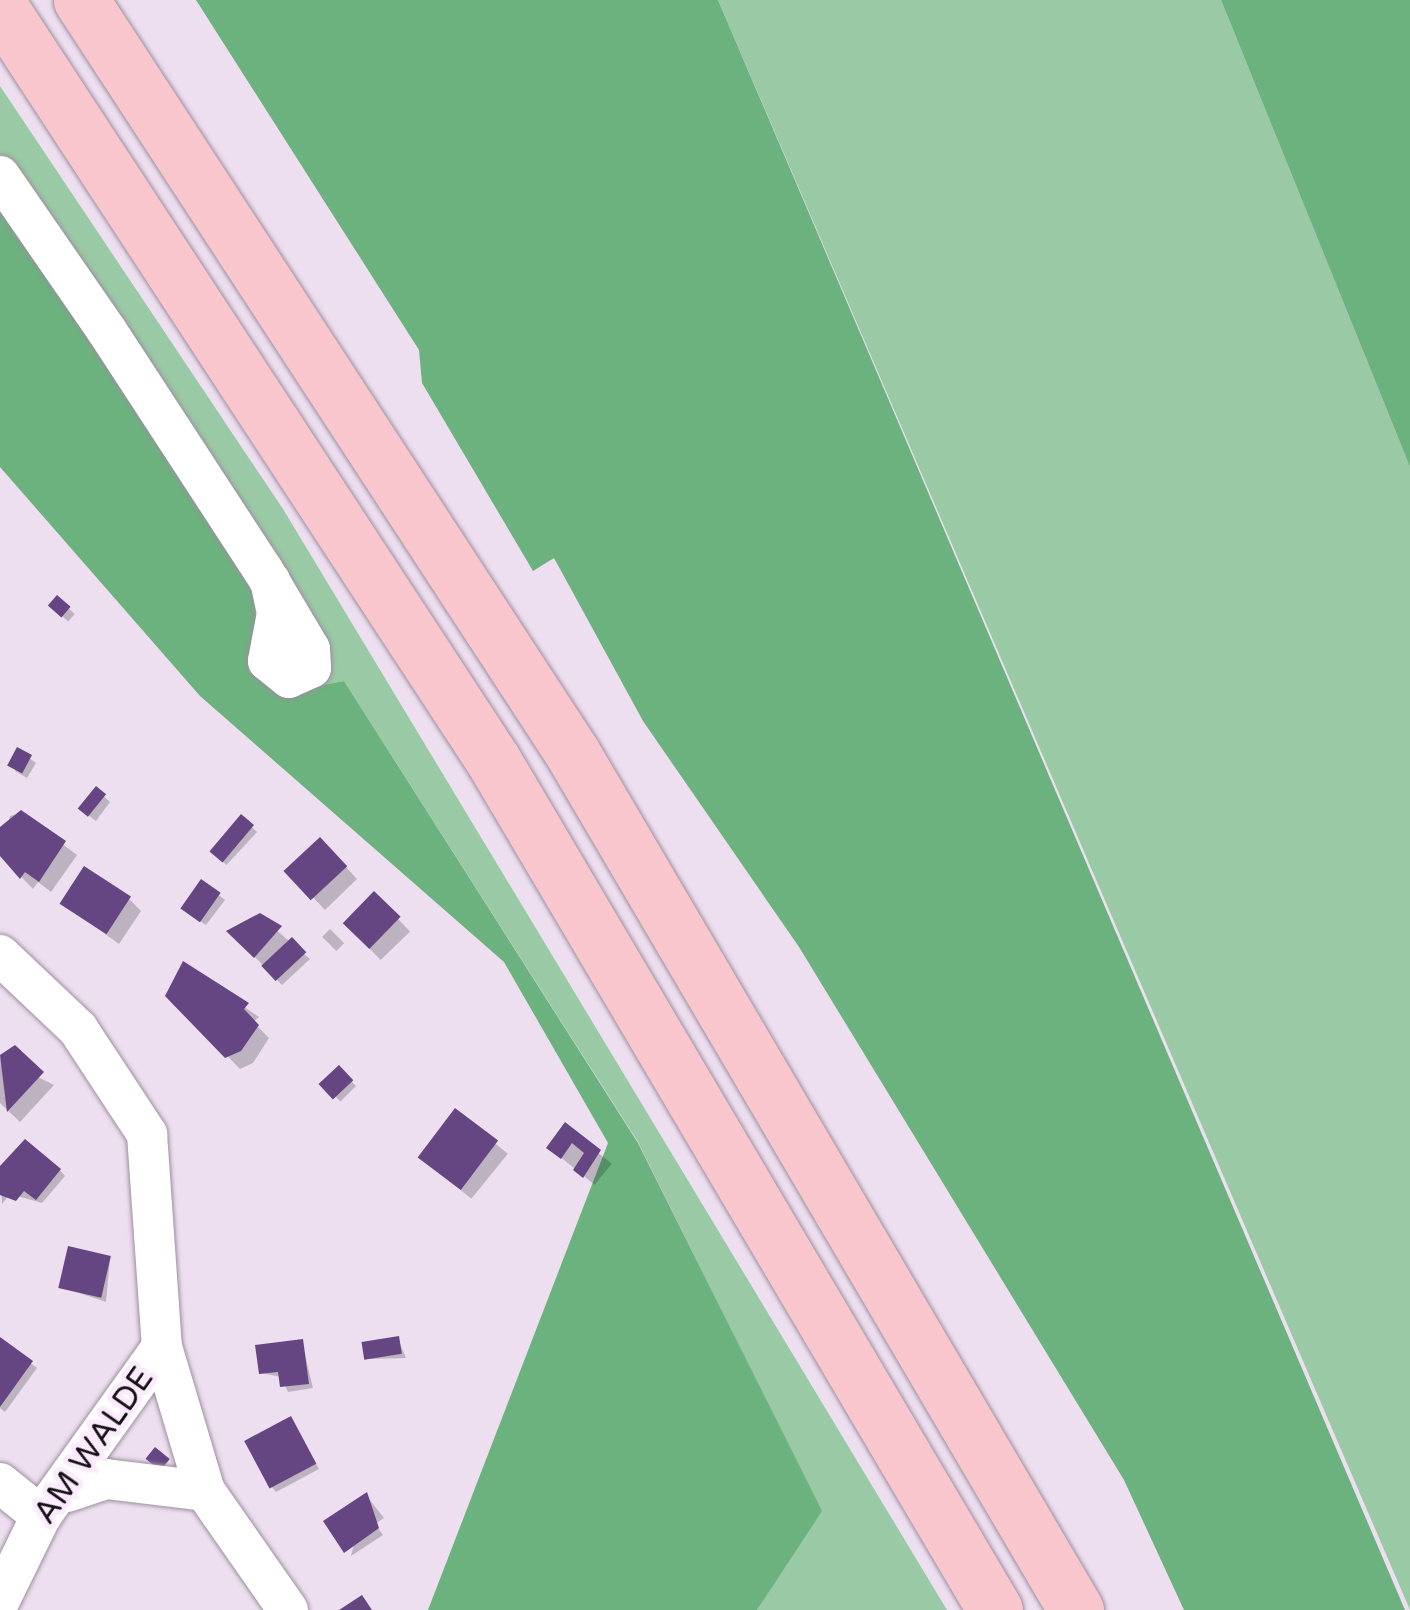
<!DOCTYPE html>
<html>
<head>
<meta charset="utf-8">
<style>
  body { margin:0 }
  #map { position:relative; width:1410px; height:1610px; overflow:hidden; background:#eddfef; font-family:"Varela Round",sans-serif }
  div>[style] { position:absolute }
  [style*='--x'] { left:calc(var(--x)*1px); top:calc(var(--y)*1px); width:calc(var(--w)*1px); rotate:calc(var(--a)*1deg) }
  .green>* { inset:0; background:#9ac9a5 }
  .forest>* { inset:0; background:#6cb27f }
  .shadow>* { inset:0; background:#0003; transform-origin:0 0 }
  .building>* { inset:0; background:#664583; transform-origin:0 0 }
  .roads { filter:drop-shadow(0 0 2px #9c8f9e) drop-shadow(0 0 2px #9c8f9e) }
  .minor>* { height:40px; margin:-20px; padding:0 20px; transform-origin:20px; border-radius:20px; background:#fff }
  .highway>* { height:55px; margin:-27.5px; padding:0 27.5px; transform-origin:27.5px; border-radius:27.5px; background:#f9c6ce }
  span { translate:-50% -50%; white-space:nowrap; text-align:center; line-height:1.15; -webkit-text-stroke:10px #fbecfd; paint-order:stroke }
  .street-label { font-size:32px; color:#140f15 }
</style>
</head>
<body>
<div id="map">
  <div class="green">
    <i style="clip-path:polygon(718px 0,1221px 0,1410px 467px,1410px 1610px)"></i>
    <i style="clip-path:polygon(0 86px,283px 509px,947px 1610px,757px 1610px,821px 1511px,638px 1142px,344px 681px,281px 693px,249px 672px,257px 620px,0 197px)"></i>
  </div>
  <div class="forest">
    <i style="clip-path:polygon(196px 0,718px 0,1405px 1610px,1184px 1610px,1124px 1480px,799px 947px,643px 721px,554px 558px,533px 571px,422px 383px,419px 350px)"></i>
    <i style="clip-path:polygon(1221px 0,1410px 0,1410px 467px)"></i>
    <i style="clip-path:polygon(0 197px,251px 586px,257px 620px,249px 672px,281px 693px,344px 681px,638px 1143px,822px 1511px,757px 1610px,428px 1610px,608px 1143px,504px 962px,200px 696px,0 467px)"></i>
  </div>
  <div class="shadow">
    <i style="left:57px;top:598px;width:24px;height:10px;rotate:42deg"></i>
    <i style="clip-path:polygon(18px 750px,36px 763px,27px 778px,15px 771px)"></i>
    <i style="clip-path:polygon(97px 790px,110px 802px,96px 821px,88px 815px)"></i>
    <i style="clip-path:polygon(21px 813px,77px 855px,51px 892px,38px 882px,33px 889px,0 855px,10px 816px)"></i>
    <i style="left:241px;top:817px;width:22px;height:45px;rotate:43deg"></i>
    <i style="clip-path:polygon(332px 852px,357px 879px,325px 910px,288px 871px)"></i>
    <i style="clip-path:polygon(202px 882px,225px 900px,206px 925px,188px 913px)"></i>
    <i style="left:374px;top:894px;width:52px;height:41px;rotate:46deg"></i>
    <i style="clip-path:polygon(129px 899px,141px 911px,119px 944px,62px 903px)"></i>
    <i style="clip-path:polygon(260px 916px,310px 959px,282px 985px,230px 931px)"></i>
    <i style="left:330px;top:929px;width:20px;height:11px;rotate:45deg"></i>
    <i style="clip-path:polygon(184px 965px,259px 1017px,253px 1022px,269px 1038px,253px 1063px,240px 1069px,168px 995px)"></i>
    <i style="clip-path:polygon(0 1058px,54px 1085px,20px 1122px,0 1103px)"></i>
    <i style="left:339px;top:1069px;width:24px;height:22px;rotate:45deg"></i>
    <i style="left:455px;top:1111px;width:68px;height:58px;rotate:39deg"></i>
    <i style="left:565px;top:1126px;width:60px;height:27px;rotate:39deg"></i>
    <i style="clip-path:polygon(0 1169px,60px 1170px,65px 1176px,42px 1203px,10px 1194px,2px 1204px)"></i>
    <i style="clip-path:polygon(110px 1259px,106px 1302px,61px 1287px)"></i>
    <i style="clip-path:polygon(398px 1339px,406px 1358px,368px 1359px)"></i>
    <i style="clip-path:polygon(0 1340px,37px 1368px,5px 1412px,0 1408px)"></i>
    <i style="clip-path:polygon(302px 1342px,313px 1388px,288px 1392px,281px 1377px,261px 1373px)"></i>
    <i style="clip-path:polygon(291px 1419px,319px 1469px,276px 1492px,271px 1486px)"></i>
    <i style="clip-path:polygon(366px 1495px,384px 1518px,375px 1524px,383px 1535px,351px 1556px)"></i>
  </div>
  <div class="building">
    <i style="left:57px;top:595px;width:18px;height:14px;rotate:41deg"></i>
    <i style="left:17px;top:747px;width:17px;height:21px;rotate:28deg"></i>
    <i style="left:96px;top:786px;width:13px;height:29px;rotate:39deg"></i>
    <i style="clip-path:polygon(21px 810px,66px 841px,39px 882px,25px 872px,20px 879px,0 856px,0 827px)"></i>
    <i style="left:241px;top:814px;width:17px;height:49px;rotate:40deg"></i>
    <i style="left:320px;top:837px;width:40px;height:50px;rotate:47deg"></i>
    <i style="left:84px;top:866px;width:56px;height:45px;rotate:33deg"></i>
    <i style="left:201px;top:879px;width:24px;height:36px;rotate:35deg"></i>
    <i style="left:374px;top:891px;width:37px;height:45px;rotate:44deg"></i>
    <i style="clip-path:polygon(260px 913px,282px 926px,254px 958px,226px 931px)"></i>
    <i style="left:292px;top:937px;width:21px;height:42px;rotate:47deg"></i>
    <i style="clip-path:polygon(183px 961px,249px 1003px,244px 1009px,259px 1025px,241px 1051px,225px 1058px,165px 996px)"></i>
    <i style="clip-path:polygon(15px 1045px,44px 1072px,7px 1112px,0 1055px)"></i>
    <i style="left:339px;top:1065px;width:21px;height:28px;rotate:47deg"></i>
    <i style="left:455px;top:1108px;width:54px;height:62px;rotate:37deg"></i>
    <i style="clip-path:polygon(565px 1122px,601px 1150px,583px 1178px,573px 1170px,584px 1153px,572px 1143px,561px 1159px,546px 1148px)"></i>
    <i style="clip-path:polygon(25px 1139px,61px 1169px,36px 1200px,24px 1191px,16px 1201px,0 1195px,0 1166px)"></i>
    <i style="left:68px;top:1246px;width:44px;height:43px;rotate:13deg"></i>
    <i style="left:399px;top:1336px;width:18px;height:38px;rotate:81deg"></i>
    <i style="clip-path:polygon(0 1337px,33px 1361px,0 1407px)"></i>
    <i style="clip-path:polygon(303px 1339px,309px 1384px,280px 1387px,278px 1372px,259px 1374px,255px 1345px)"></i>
    <i style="left:291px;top:1416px;width:54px;height:53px;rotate:62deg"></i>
    <i style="left:155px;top:1447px;width:19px;height:15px;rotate:39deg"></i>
    <i style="clip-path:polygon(367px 1492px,379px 1528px,344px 1553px,323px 1521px)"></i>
    <i style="clip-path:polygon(362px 1595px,372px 1610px,339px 1610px)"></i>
  </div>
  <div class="roads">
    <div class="minor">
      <i style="--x:0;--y:176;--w:188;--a:55.4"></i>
      <i style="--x:107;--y:331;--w:285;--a:56.9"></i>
      <i style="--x:263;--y:570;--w:92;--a:59.3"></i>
      <i style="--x:310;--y:649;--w:19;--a:87"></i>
      <i style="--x:311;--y:668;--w:24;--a:156"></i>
      <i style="--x:289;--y:678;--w:27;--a:-141"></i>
      <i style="--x:268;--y:661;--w:49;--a:-79.4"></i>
      <i style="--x:277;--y:613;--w:33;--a:-102"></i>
      <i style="--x:0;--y:955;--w:108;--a:43.5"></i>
      <i style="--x:78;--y:1029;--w:126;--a:56.7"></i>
      <i style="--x:147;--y:1134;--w:214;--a:86"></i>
      <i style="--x:162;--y:1347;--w:150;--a:73.4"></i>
      <i style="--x:205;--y:1491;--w:145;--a:55.1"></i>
      <i style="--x:0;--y:1483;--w:53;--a:38.8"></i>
      <i style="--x:67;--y:1492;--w:41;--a:-18.4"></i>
      <i style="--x:106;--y:1479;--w:100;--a:6.9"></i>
      <i style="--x:0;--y:1600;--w:93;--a:-64"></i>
      <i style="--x:41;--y:1516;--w:208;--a:-54.4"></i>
    </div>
    <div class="highway">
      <i style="--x:81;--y:0;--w:900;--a:56.87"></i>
      <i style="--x:573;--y:754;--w:993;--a:59.56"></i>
      <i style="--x:0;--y:7;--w:900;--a:56.79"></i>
      <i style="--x:493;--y:760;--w:987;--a:59.43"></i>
    </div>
  </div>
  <div class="street-label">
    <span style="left:94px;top:1446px;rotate:-55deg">AM WALDE</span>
  </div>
</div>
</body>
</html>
